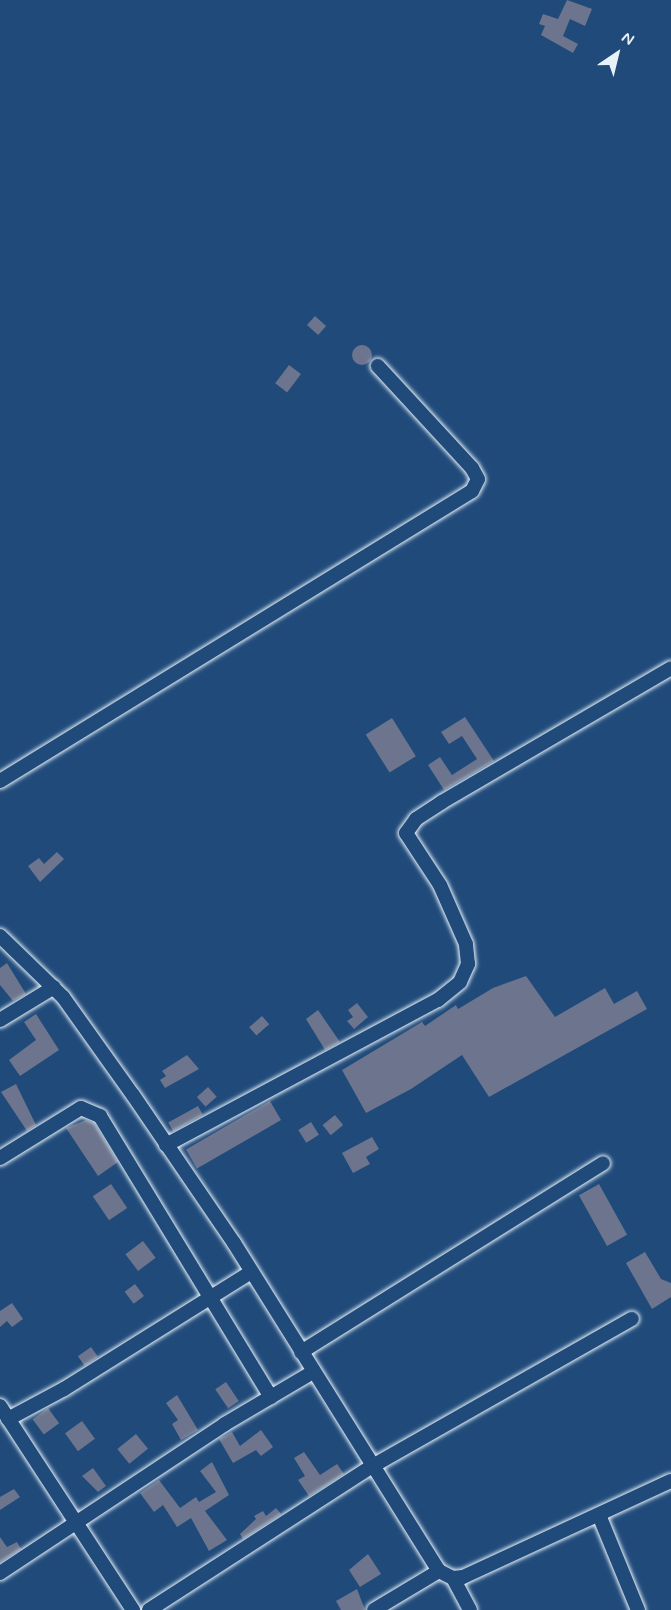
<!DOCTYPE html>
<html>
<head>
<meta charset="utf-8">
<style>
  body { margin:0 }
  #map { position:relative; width:671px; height:1610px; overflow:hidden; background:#1f4a7a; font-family:Mynerve,sans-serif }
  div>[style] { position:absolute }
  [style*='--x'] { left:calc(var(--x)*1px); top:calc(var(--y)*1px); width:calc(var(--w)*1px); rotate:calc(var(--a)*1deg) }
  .building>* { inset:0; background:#6c758d; transform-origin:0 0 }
  .round { border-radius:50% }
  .roads { filter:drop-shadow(0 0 2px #e8f1f8) drop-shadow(0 0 2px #e8f1f8) }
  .minor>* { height:14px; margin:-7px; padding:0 7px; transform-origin:7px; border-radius:7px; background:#1f4a7a }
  span { translate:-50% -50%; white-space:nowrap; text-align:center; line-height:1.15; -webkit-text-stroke:4.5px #1f4a7a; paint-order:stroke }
  .north { position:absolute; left:587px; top:24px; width:60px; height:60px; -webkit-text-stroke:4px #1f4a7a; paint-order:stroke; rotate:35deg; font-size:16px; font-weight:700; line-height:24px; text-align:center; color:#e8f1f8 }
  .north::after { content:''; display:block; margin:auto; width:21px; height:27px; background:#e8f1f8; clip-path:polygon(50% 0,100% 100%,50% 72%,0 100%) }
</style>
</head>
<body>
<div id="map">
  <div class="building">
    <i style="clip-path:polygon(567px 0,592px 9px,585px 26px,570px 19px,563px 36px,578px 44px,573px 53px,541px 35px,545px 26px,539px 24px,543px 14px,558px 19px)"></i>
    <i style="left:315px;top:316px;width:15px;height:12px;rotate:42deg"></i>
    <i class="round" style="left:352px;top:345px;width:20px;height:20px"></i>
    <i style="left:289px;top:365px;width:15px;height:23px;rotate:37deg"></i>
    <i style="clip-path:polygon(465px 717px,494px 761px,444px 790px,428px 765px,440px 757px,452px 775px,477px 759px,462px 736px,449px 744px,441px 732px)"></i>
    <i style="left:392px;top:718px;width:45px;height:31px;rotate:58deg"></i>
    <i style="clip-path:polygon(57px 852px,64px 859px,40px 882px,28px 866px,39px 858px,44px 864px)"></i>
    <i style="clip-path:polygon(7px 963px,26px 994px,13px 1001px,0 985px,0 968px)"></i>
    <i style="clip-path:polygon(526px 976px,555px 1017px,605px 988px,614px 1004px,637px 991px,647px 1009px,489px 1097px,462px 1055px,411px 1089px,366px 1113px,342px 1070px,422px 1022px,425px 1026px,456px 1005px,458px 1009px,493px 988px)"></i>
    <i style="clip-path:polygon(357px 1003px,368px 1017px,354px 1029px,347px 1021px,353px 1017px,348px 1010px)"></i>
    <i style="clip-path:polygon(318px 1010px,340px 1042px,325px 1050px,306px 1019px)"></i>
    <i style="clip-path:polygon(36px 1014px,59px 1050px,20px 1076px,9px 1060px,36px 1040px,24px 1022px)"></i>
    <i style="left:262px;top:1016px;width:11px;height:17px;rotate:49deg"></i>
    <i style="clip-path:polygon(187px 1055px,199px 1069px,165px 1088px,160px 1080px,166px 1076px,162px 1071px)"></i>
    <i style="clip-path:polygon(16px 1084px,36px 1125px,27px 1131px,1px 1092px)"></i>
    <i style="left:208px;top:1087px;width:13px;height:15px;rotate:48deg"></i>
    <i style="left:270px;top:1101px;width:22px;height:97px;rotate:60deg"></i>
    <i style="left:198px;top:1106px;width:10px;height:34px;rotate:61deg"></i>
    <i style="left:335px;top:1115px;width:13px;height:16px;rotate:51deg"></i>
    <i style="clip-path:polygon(86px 1120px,94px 1123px,118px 1162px,98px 1176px,66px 1128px)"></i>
    <i style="left:311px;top:1122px;width:15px;height:15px;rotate:58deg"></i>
    <i style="clip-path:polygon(372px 1137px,379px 1149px,366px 1157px,370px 1164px,353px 1173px,342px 1153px)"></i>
    <i style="left:111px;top:1184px;width:29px;height:22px;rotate:56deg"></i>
    <i style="left:599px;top:1184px;width:58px;height:23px;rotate:61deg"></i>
    <i style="left:143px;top:1241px;width:21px;height:22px;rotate:53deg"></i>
    <i style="clip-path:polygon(645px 1252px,661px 1279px,671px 1283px,671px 1297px,652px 1309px,626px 1263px)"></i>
    <i style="left:135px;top:1284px;width:15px;height:13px;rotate:53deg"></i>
    <i style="clip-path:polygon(12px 1303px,23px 1319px,12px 1327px,7px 1321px,0 1327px,0 1311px)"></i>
    <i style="left:91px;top:1347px;width:12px;height:16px;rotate:55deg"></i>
    <i style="left:226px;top:1382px;width:23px;height:13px;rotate:56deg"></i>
    <i style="clip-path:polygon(177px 1395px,198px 1430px,181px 1440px,172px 1424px,178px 1420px,166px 1403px)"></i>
    <i style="left:48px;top:1408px;width:19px;height:19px;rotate:54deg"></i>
    <i style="left:82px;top:1421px;width:22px;height:21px;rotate:54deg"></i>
    <i style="clip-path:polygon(261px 1430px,273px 1447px,261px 1456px,256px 1450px,233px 1463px,219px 1439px,232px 1432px,240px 1446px)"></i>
    <i style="left:136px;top:1434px;width:19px;height:24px;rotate:51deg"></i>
    <i style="clip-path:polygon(304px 1452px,320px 1475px,337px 1464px,344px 1474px,309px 1496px,298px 1480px,305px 1476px,294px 1458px)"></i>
    <i style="clip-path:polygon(212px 1462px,229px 1495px,205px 1511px,227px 1540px,209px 1551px,191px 1518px,177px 1527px,163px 1505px,154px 1512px,140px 1493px,159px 1480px,180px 1508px,196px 1497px,199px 1502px,216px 1492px,200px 1471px)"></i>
    <i style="clip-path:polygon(93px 1468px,106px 1486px,98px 1492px,82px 1476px)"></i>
    <i style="clip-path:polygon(14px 1489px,20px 1497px,0 1510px,0 1497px)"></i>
    <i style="clip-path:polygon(276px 1508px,281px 1514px,243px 1539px,240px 1534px,256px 1519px,254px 1516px,263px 1511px,266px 1516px)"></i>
    <i style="clip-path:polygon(0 1537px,7px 1547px,17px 1542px,21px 1549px,0 1562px)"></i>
    <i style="clip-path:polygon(368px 1554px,381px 1574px,360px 1587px,349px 1570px)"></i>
    <i style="clip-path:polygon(357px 1589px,365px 1610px,341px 1610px,336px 1601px)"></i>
  </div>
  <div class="roads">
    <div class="minor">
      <i style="--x:0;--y:781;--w:554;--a:-31.57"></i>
      <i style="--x:472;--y:491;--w:13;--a:-63"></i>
      <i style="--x:478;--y:479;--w:13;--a:-119"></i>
      <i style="--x:472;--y:468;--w:139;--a:-132.7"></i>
      <i style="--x:0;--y:936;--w:88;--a:44.1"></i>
      <i style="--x:63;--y:997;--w:120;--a:54.5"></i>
      <i style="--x:133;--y:1095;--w:179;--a:55.7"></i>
      <i style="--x:234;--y:1243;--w:387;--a:58"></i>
      <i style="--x:439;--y:1571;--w:16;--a:27"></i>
      <i style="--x:453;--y:1578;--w:10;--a:-6"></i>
      <i style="--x:463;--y:1577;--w:229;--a:-24.8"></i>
      <i style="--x:0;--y:1020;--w:63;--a:-31.4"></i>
      <i style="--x:166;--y:1145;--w:308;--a:-28.1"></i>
      <i style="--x:438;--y:1000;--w:28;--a:-39"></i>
      <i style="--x:460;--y:982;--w:20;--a:-66"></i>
      <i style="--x:468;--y:964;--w:20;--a:-96"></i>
      <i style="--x:466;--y:944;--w:64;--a:-113.8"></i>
      <i style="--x:440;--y:885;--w:62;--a:-123.2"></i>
      <i style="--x:406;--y:833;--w:17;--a:-54"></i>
      <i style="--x:416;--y:819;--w:31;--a:-33"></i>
      <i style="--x:442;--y:802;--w:265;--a:-30.3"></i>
      <i style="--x:0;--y:1158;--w:95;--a:-31.7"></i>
      <i style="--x:81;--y:1108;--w:21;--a:23"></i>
      <i style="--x:100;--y:1116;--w:329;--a:58.7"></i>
      <i style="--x:301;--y:1352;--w:356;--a:-32"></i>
      <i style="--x:0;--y:1406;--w:244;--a:56.9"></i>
      <i style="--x:8;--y:1419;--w:64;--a:-28.2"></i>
      <i style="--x:64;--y:1389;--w:221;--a:-32"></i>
      <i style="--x:599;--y:1515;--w:103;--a:67.7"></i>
      <i style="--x:0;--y:1573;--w:270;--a:-33.5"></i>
      <i style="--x:225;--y:1424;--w:102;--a:-30.6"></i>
      <i style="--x:453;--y:1578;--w:36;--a:62"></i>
      <i style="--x:149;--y:1610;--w:264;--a:-32.8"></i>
      <i style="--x:371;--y:1467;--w:300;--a:-29.6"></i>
      <i style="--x:374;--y:1610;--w:76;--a:-31"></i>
    </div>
  </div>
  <div class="north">N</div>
</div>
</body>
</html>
